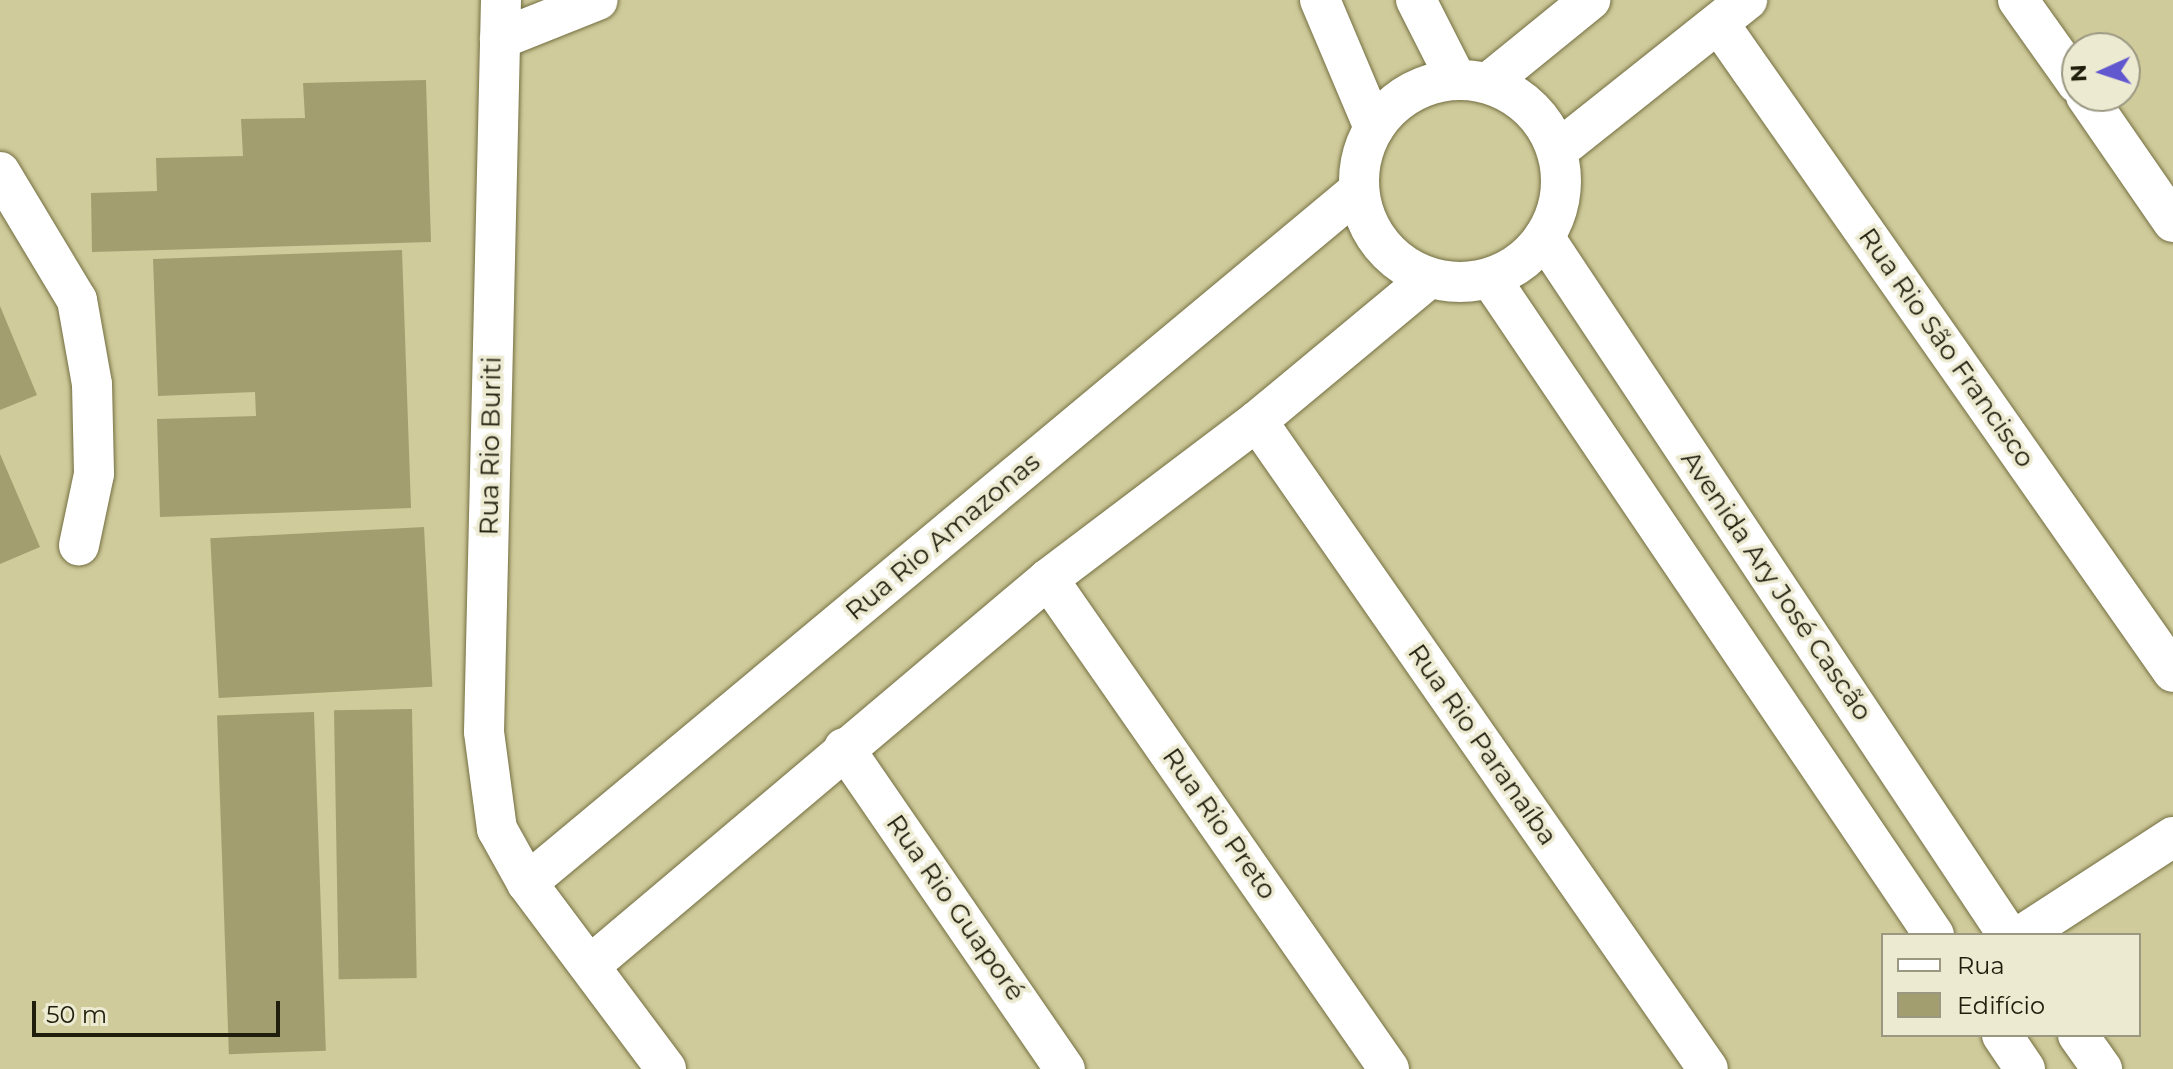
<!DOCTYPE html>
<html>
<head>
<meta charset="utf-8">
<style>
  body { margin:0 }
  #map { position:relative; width:2173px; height:1069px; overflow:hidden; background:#d0cb9b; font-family:Montserrat,sans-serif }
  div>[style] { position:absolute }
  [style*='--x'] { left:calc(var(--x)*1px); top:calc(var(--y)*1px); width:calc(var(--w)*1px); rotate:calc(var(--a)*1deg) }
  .building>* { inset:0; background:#a39e70; transform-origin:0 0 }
  .roads { filter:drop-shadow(0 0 2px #746f42) drop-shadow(0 0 2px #746f42) }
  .minor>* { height:40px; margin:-20px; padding:0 20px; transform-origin:20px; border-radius:20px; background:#fff }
  .minor>.ring { margin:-20px; padding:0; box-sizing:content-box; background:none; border:40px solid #fff; border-radius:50% }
  span { translate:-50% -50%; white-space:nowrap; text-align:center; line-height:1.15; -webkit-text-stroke:7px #edead2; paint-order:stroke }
  .street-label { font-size:26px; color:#1f1d0b }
  .legend { position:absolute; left:1881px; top:933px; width:260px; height:104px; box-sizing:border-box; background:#edead2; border:2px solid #9b9882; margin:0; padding:10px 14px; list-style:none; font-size:24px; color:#1f1d0b }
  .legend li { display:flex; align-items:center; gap:16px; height:40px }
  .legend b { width:40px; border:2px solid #9b9882 }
  .north { position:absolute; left:2061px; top:32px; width:80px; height:80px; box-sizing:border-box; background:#edead2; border:2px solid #9b9882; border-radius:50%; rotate:267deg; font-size:22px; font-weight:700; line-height:32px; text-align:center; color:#1f1d0b }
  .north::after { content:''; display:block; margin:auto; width:28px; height:36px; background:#6157cf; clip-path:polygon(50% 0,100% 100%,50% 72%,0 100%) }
  .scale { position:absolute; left:32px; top:1001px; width:248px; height:36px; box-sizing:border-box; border:4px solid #1f1d0b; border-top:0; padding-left:10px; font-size:24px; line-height:28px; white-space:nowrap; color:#1f1d0b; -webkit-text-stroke:6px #edead2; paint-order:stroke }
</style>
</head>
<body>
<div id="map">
  <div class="building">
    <i style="clip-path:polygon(426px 80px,431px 242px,92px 252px,91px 193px,157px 191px,156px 158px,243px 156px,241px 119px,305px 118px,303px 83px)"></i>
    <i style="clip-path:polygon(402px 250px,411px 508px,160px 517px,157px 419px,256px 416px,255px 392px,158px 396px,153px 259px)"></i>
    <i style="clip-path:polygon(0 306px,37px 395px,0 410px)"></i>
    <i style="clip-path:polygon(0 454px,40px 547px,0 564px)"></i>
    <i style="left:424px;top:527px;width:160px;height:214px;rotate:87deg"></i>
    <i style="left:412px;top:709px;width:269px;height:78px;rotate:89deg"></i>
    <i style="left:314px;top:712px;width:339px;height:97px;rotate:88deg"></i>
  </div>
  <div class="roads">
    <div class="minor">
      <i style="--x:501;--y:0;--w:732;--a:91.33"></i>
      <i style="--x:484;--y:732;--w:98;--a:82.4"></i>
      <i style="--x:497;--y:829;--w:62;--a:60.9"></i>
      <i style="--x:527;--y:883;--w:232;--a:53.2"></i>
      <i style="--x:1320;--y:0;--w:139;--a:67.1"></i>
      <i style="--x:1416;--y:0;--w:89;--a:63.1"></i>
      <i style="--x:2018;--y:0;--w:102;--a:54.6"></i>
      <i style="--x:1719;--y:24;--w:791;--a:54.98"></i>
      <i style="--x:500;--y:39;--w:105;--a:-21.7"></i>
      <i class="ring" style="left:1359px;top:80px;width:162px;height:162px"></i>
      <i style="--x:1488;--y:83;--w:132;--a:-39.1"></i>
      <i style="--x:2086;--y:96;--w:153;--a:55.4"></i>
      <i style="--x:1557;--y:151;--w:243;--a:-38.5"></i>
      <i style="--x:0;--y:172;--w:149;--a:59"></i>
      <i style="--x:77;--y:300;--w:85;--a:79.9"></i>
      <i style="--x:92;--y:384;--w:90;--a:88.7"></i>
      <i style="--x:94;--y:474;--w:73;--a:101.9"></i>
      <i style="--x:1544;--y:237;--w:838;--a:56.39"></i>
      <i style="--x:1490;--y:278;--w:793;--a:55.95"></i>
      <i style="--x:1257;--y:421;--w:789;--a:55.16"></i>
      <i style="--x:1048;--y:579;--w:597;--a:55.17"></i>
      <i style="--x:844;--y:748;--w:390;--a:55.5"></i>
      <i style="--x:527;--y:883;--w:1083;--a:-39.79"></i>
      <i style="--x:2022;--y:935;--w:180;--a:-33"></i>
      <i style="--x:593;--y:963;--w:595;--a:-40.16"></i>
      <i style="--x:1048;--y:579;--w:262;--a:-37.1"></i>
      <i style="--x:1257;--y:421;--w:224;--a:-39.7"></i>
      <i style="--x:2002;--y:1035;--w:41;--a:55.9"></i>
      <i style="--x:2078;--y:1035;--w:42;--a:54.8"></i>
    </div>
  </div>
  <div class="street-label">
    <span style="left:1946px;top:348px;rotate:55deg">Rua Rio São Francisco</span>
    <span style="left:491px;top:446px;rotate:-89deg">Rua Rio Buriti</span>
    <span style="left:943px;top:537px;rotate:-40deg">Rua Rio Amazonas</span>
    <span style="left:1776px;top:586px;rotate:56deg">Avenida Ary José Cascão</span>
    <span style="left:1482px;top:745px;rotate:55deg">Rua Rio Paranaíba</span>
    <span style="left:1219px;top:824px;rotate:55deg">Rua Rio Preto</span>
    <span style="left:955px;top:908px;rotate:55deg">Rua Rio Guaporé</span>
  </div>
  <ul class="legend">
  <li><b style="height:10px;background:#fff"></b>Rua</li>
  <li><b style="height:22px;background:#a39e70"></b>Edifício</li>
  </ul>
  <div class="north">N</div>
  <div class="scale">50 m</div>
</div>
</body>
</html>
